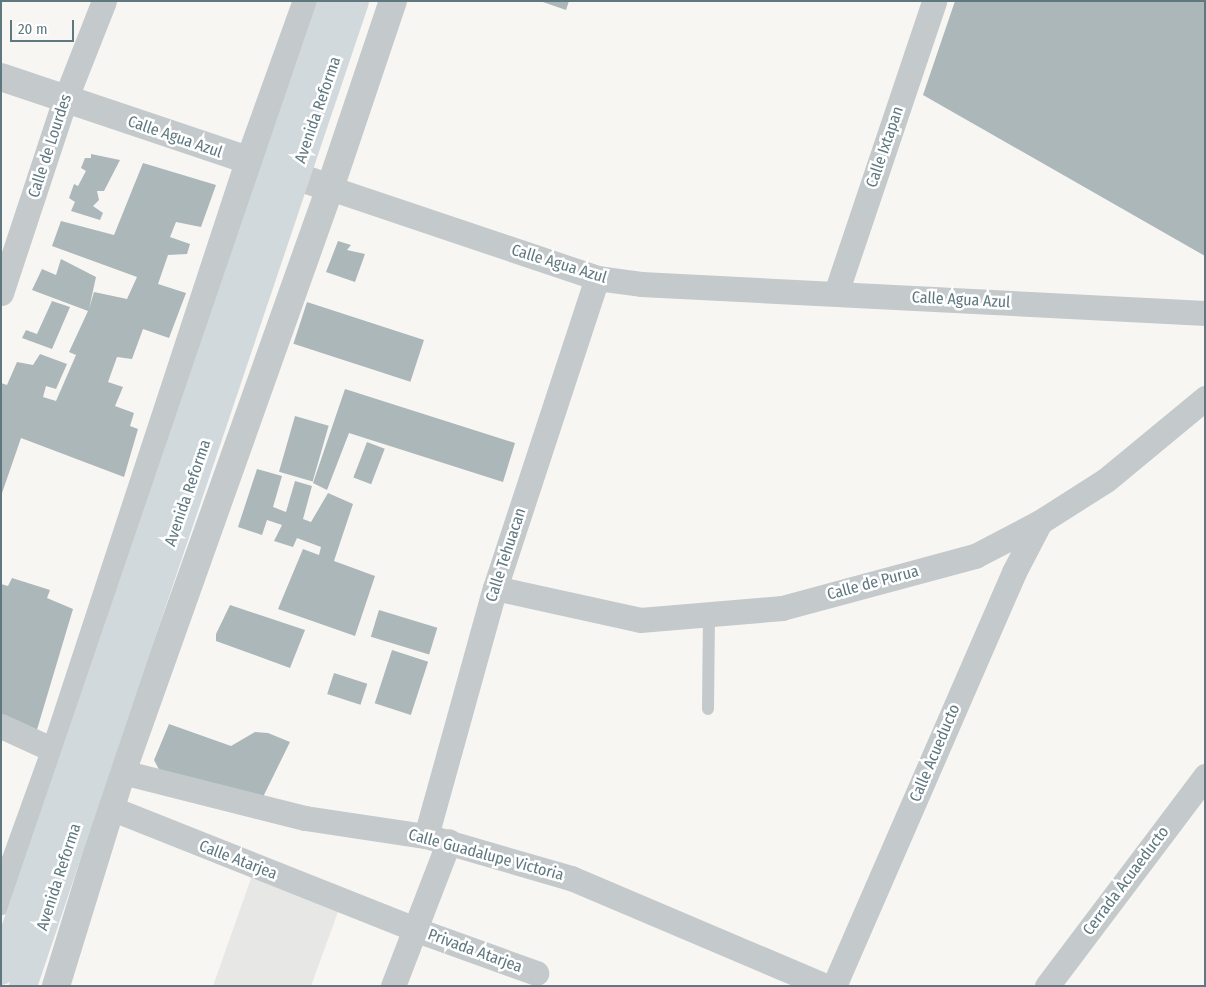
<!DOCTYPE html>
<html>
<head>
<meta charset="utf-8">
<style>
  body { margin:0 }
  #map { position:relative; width:1206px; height:987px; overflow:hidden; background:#f7f6f3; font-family:"Fira Sans Condensed",sans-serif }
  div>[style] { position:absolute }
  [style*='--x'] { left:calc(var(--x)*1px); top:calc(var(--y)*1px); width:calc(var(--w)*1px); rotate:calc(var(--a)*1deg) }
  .built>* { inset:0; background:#e7e8e6 }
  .building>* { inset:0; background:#acb7ba; transform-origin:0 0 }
  .service>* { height:12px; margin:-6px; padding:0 6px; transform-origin:6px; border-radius:6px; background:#c4c9cb }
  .minor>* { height:25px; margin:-12.5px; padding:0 12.5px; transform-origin:12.5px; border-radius:12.5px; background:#c4c9cb }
  .tertiary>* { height:28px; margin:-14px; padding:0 14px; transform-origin:14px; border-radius:14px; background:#c4c9cb }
  .primary>* { height:28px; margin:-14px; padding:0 14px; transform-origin:14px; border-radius:14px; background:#d2d9dc }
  span { translate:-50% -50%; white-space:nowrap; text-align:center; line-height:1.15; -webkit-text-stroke:5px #fff; paint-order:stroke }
  .street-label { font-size:16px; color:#5f7880 }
  .frame { position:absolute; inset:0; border:2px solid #5f7880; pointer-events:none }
  .scale { position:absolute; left:10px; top:20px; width:64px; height:22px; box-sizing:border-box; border:2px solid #5f7880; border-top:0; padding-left:6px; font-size:15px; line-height:18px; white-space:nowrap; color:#5f7880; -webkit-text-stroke:4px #fff; paint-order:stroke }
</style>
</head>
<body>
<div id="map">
  <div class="built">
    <i style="clip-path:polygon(255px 867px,342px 901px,311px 986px,213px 986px)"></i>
  </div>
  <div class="building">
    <i style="clip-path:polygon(540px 1px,569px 1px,566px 10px)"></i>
    <i style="clip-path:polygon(955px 1px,1205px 1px,1205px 256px,923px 95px)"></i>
    <i style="clip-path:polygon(91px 154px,120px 160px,104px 191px,97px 191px,99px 200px,93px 206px,103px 213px,100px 220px,71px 211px,75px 202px,69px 198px,74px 184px,78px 186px,86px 171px,81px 168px,85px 158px,91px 158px)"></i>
    <i style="clip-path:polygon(143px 163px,216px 185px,201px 227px,176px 222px,170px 237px,190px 244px,187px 254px,168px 255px,158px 284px,186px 293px,169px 338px,143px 329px,132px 359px,117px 357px,108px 382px,123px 387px,115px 406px,134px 413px,130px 426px,138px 429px,124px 477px,21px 438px,1px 496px,1px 383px,7px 385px,17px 362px,33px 365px,40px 354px,67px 364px,56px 389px,46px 386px,43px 397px,56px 401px,76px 355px,69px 352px,88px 311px,32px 290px,42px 269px,56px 275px,61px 259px,96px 277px,89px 309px,94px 292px,127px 299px,137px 277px,52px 246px,61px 221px,114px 235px)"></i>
    <i style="clip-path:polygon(338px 241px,351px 245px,347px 250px,365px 254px,355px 282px,326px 272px)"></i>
    <i style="clip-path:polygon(52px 301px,70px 307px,52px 349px,22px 338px,26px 330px,37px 334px)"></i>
    <i style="left:307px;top:302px;width:123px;height:44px;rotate:18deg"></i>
    <i style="clip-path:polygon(345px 389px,515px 443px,503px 482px,349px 433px,327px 490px,313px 483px)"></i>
    <i style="left:295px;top:416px;width:35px;height:58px;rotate:16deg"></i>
    <i style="left:367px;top:442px;width:19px;height:38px;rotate:21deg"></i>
    <i style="clip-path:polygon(257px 469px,282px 476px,273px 507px,286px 512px,295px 481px,312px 486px,303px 519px,311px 522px,328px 493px,353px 504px,334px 561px,375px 576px,355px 636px,278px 609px,303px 549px,319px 555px,321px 547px,297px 538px,293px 547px,274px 541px,282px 525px,267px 520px,262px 535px,238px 527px)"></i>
    <i style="clip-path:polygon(12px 578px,50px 590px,47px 598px,73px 609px,36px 733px,1px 720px,1px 584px,8px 586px)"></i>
    <i style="clip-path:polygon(230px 605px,305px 630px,290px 668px,216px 641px,216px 634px)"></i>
    <i style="left:379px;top:610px;width:61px;height:28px;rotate:17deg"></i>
    <i style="left:392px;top:650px;width:38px;height:56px;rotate:18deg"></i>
    <i style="left:334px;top:673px;width:35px;height:22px;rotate:18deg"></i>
    <i style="clip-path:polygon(169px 724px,231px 746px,255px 732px,268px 733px,290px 742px,262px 799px,163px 777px,154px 760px)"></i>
  </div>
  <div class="service">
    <i style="--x:708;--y:709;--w:95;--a:-89.4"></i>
  </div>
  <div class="minor">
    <i style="--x:330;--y:188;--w:282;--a:18.6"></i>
    <i style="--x:597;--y:278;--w:44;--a:7.8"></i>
    <i style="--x:641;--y:284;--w:565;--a:2.94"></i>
    <i style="--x:1;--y:293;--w:203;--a:-71.7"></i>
    <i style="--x:65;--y:100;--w:106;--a:-68.5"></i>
    <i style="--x:836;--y:293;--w:308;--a:-71.4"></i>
    <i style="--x:495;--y:588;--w:148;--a:12.4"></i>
    <i style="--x:640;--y:620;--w:143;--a:-4.8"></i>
    <i style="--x:782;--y:608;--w:200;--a:-15.1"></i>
    <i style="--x:975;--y:556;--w:73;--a:-27.6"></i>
    <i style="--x:1040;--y:522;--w:78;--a:-32.5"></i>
    <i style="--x:1106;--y:480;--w:129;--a:-39.6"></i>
    <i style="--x:1;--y:726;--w:79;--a:24.6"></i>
    <i style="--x:73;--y:759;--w:51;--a:14.9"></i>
    <i style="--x:122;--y:772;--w:189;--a:14.1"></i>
    <i style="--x:305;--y:818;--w:122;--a:8.5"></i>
    <i style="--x:426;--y:836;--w:151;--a:16.2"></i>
    <i style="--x:571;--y:878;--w:277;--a:23"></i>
    <i style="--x:93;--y:801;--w:346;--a:21.7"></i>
    <i style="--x:414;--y:929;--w:130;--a:19.8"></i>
    <i style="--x:426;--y:836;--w:257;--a:-74.5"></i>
    <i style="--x:495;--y:588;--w:326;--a:-71.8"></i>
    <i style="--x:393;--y:986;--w:155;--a:-68.9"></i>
    <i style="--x:834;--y:986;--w:451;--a:-66.5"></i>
    <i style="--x:1014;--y:572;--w:56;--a:-62.5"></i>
    <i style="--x:1047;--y:986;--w:263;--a:-53"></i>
  </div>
  <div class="tertiary">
    <i style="--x:1;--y:77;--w:347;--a:18.6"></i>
    <i style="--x:1;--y:901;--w:158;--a:-70.1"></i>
    <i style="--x:55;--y:752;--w:621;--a:-71.8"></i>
    <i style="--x:249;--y:162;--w:171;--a:-70.2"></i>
    <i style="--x:56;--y:986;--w:224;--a:-72.9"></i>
    <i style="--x:122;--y:772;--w:620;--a:-70.4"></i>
    <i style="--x:330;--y:188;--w:197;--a:-71.4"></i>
  </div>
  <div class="primary">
    <i style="--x:1;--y:971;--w:1025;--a:-71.16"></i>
    <i style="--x:23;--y:986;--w:1039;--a:-71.37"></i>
  </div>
  <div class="street-label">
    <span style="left:318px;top:110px;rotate:-71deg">Avenida Reforma</span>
    <span style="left:175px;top:137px;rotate:19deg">Calle Agua Azul</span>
    <span style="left:50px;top:146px;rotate:-72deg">Calle de Lourdes</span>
    <span style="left:885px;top:147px;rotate:-71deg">Calle Ixtapan</span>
    <span style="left:559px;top:264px;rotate:17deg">Calle Agua Azul</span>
    <span style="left:961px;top:300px;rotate:3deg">Calle Agua Azul</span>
    <span style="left:188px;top:493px;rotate:-71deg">Avenida Reforma</span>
    <span style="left:506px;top:555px;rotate:-72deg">Calle Tehuacan</span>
    <span style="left:873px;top:583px;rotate:-15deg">Calle de Purua</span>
    <span style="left:935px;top:753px;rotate:-67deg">Calle Acueducto</span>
    <span style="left:486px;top:855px;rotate:15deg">Calle Guadalupe Victoria</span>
    <span style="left:238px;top:860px;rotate:21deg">Calle Atarjea</span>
    <span style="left:59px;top:877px;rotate:-72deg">Avenida Reforma</span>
    <span style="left:1126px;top:881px;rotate:-53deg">Cerrada Acuaeducto</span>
    <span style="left:475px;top:951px;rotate:20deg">Privada Atarjea</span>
  </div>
  <div class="frame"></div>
  <div class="scale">20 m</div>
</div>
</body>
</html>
